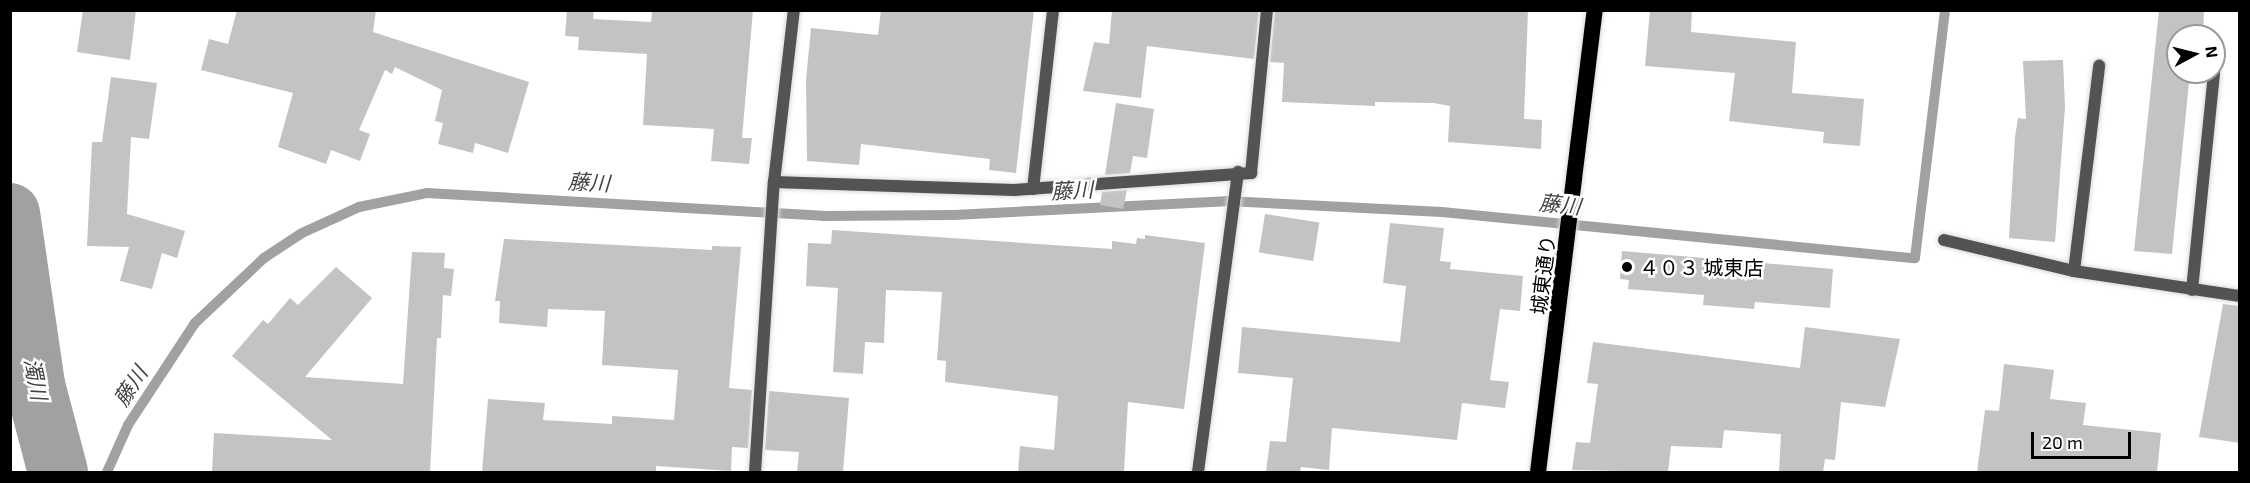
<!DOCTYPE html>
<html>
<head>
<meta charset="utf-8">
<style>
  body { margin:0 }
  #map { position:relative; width:2250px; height:483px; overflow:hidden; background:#fff; font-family:"Exo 2","Noto Sans JP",sans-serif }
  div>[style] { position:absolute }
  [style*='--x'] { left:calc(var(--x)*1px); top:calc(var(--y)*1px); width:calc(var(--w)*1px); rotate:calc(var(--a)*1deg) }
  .stream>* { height:10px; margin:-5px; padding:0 5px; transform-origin:5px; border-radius:5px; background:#a1a1a1 }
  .river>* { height:60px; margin:-30px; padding:0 30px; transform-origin:30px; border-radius:30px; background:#a1a1a1 }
  .building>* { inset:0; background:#c3c3c3; transform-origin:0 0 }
  .roads { filter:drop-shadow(0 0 2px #dbdbdb) drop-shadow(0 0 2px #dbdbdb) }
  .minor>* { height:12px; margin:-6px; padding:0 6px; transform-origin:6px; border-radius:6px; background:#535353 }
  .trunk>* { height:16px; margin:-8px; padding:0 8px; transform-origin:8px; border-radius:8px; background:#000 }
  .dots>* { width:16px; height:16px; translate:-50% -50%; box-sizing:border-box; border:3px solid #fff; border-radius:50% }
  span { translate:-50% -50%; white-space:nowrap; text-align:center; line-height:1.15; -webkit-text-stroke:5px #fff; paint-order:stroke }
  .poi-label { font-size:20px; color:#000 }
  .left { translate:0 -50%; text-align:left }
  .street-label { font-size:20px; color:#000 }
  .water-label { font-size:21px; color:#424242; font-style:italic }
  .frame { position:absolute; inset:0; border:12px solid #000; pointer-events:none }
  .north { position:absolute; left:2166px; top:24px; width:60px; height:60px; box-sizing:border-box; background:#fff; border:2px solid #999; border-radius:50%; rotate:83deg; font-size:16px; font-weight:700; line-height:24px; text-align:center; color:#000 }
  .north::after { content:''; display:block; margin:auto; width:21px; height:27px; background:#000; clip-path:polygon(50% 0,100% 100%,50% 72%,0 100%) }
  .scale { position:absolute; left:2031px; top:432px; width:100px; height:27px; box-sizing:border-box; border:3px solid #000; border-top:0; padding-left:8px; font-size:18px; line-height:21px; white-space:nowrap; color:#000; -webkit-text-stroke:4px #fff; paint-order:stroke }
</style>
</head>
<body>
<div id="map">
  <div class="stream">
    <i style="--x:107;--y:472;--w:51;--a:-65.9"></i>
    <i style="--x:128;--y:425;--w:122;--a:-56.7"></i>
    <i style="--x:195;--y:323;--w:95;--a:-43.3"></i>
    <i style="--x:264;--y:258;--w:45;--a:-33.3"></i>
    <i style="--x:302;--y:233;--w:63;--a:-24.5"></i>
    <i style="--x:359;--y:207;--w:69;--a:-11.6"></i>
    <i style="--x:427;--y:193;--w:396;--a:3.3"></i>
    <i style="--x:822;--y:216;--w:132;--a:-0.4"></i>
    <i style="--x:954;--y:215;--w:272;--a:-2.9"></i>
    <i style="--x:1226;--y:201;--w:216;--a:2.9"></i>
    <i style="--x:1442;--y:212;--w:475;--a:5.6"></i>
    <i style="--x:1915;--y:258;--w:250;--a:-83.1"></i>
  </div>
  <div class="river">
    <i style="--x:10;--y:213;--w:174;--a:81.7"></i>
    <i style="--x:35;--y:385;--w:90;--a:75.2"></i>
  </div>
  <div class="building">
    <i style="clip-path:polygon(83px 10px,136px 10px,130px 60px,77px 52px)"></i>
    <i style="clip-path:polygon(237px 10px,376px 10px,373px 32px,529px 82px,508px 153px,475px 143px,473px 153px,438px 144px,443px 123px,435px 121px,442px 90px,395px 67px,392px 74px,385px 70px,359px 130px,370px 134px,360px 161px,331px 150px,326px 164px,278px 147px,293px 93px,201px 70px,209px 39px,228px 44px)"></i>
    <i style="clip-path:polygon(567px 10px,594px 10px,593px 19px,651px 22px,652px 10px,753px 10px,742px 138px,752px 138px,749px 164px,711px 161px,714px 129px,643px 125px,647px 54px,578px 50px,579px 37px,565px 36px)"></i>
    <i style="clip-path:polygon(881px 10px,1034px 10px,1016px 173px,989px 170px,990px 159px,861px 144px,859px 165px,807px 161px,806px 80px,811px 28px,878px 35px)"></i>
    <i style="clip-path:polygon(1112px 10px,1259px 10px,1254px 59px,1147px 46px,1141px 98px,1083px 91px,1094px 42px,1109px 44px)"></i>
    <i style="clip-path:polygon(1275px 10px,1528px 10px,1524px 119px,1542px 120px,1541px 149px,1448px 142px,1450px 106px,1434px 103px,1375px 102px,1375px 106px,1282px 102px,1284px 63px,1270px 62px)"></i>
    <i style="clip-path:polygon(1650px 10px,1692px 10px,1691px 32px,1796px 42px,1792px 93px,1864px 99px,1860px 146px,1823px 143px,1824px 132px,1729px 121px,1735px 73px,1645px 66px)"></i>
    <i style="clip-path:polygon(2159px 10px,2204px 10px,2203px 36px,2178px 36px,2178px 72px,2190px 72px,2172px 254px,2134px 251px)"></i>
    <i style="clip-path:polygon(2063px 60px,2065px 107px,2055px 242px,2009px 238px,2015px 137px,2018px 118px,2026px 119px,2023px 61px)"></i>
    <i style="clip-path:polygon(111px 77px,157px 83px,149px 139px,131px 137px,127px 214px,185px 231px,177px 258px,162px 253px,152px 289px,120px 281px,129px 247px,87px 246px,92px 142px,102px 142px)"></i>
    <i style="clip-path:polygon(1116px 103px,1154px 109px,1147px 158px,1133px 156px,1130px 173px,1105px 175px)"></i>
    <i style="clip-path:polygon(1127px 190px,1123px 209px,1100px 205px,1102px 192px)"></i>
    <i style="left:1265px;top:214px;width:55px;height:39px;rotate:9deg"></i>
    <i style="clip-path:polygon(1390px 223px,1444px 228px,1440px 261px,1451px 262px,1450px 269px,1523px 276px,1520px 311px,1500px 309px,1490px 380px,1509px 382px,1505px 408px,1462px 403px,1457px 440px,1332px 428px,1329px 470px,1301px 467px,1300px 472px,1266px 472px,1270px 441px,1286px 442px,1293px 378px,1238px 373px,1242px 327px,1400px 342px,1406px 286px,1383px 283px)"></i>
    <i style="clip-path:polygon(832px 230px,1112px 249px,1112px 241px,1136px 244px,1137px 238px,1145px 239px,1145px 235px,1205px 243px,1184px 409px,1128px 402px,1124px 472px,1018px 472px,1020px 446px,1054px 450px,1058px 396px,945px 382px,946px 361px,937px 360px,942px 292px,886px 290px,884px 343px,865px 342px,863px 374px,833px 372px,838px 288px,806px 286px,808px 243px,831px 244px)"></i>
    <i style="clip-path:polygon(504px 239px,712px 250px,712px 246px,741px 247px,729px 388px,752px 390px,748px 448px,732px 447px,731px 471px,656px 466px,656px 472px,482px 472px,488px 399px,545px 403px,543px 420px,612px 424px,612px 416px,674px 420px,678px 370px,602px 365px,605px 311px,548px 309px,547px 327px,499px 323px,500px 301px,495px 301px)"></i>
    <i style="clip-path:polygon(1622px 251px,1833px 269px,1830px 308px,1755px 302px,1754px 309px,1703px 305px,1704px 295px,1628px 289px,1629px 280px,1620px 279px)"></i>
    <i style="clip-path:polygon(412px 252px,445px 253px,444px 268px,454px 269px,451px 296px,443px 295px,441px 338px,437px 338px,430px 472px,212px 472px,214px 433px,332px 440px,232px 356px,263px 320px,268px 324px,290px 298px,298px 305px,336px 267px,372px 298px,305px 377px,403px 384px)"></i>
    <i style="clip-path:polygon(2223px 304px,2240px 306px,2240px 443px,2199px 437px)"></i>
    <i style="clip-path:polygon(1805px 327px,1900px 339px,1885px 407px,1841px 402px,1835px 460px,1825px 459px,1823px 472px,1779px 472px,1781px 434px,1724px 430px,1722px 448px,1671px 446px,1668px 472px,1572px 470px,1576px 442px,1590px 443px,1598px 384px,1587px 383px,1593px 342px,1800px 368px)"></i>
    <i style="clip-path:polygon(2004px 364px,2054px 370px,2050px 399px,2086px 403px,2083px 425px,2161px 433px,2157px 472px,1977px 472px,1985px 410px,1999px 411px)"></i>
    <i style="clip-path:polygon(769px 391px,849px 398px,843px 472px,797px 472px,799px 452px,765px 450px)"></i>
  </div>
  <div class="roads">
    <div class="minor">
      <i style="--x:774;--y:182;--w:240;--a:1.9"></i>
      <i style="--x:1014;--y:190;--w:238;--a:-4.1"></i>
      <i style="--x:1251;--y:173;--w:164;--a:-84.4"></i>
      <i style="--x:1033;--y:189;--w:180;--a:-83.6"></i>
      <i style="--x:1944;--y:240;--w:134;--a:13.4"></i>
      <i style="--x:2074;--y:271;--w:168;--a:8.6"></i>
      <i style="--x:2074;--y:271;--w:207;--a:-83"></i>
      <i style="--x:2192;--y:290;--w:219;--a:-84.2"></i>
      <i style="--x:755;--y:472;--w:291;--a:-86.3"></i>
      <i style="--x:774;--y:182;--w:173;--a:-83.4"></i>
      <i style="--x:1198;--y:472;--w:303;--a:-82.4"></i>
    </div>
    <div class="trunk">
      <i style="--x:1538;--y:472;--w:466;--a:-83"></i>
    </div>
  </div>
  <div class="dots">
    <i style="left:1627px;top:267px;background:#000"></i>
  </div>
  <div class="poi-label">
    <span class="left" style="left:1639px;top:267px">４０３ 城東店</span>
  </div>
  <div class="street-label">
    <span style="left:1543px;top:275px;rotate:-83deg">城東通り</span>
  </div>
  <div class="water-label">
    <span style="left:589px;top:182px;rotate:3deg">藤川</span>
    <span style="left:1072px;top:190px;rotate:-3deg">藤川</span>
    <span style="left:1560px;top:204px;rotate:6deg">藤川</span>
    <span style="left:36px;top:379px;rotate:79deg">濁川</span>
    <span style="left:130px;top:386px;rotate:-57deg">藤川</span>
  </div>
  <div class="frame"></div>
  <div class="north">N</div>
  <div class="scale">20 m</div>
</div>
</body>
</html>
